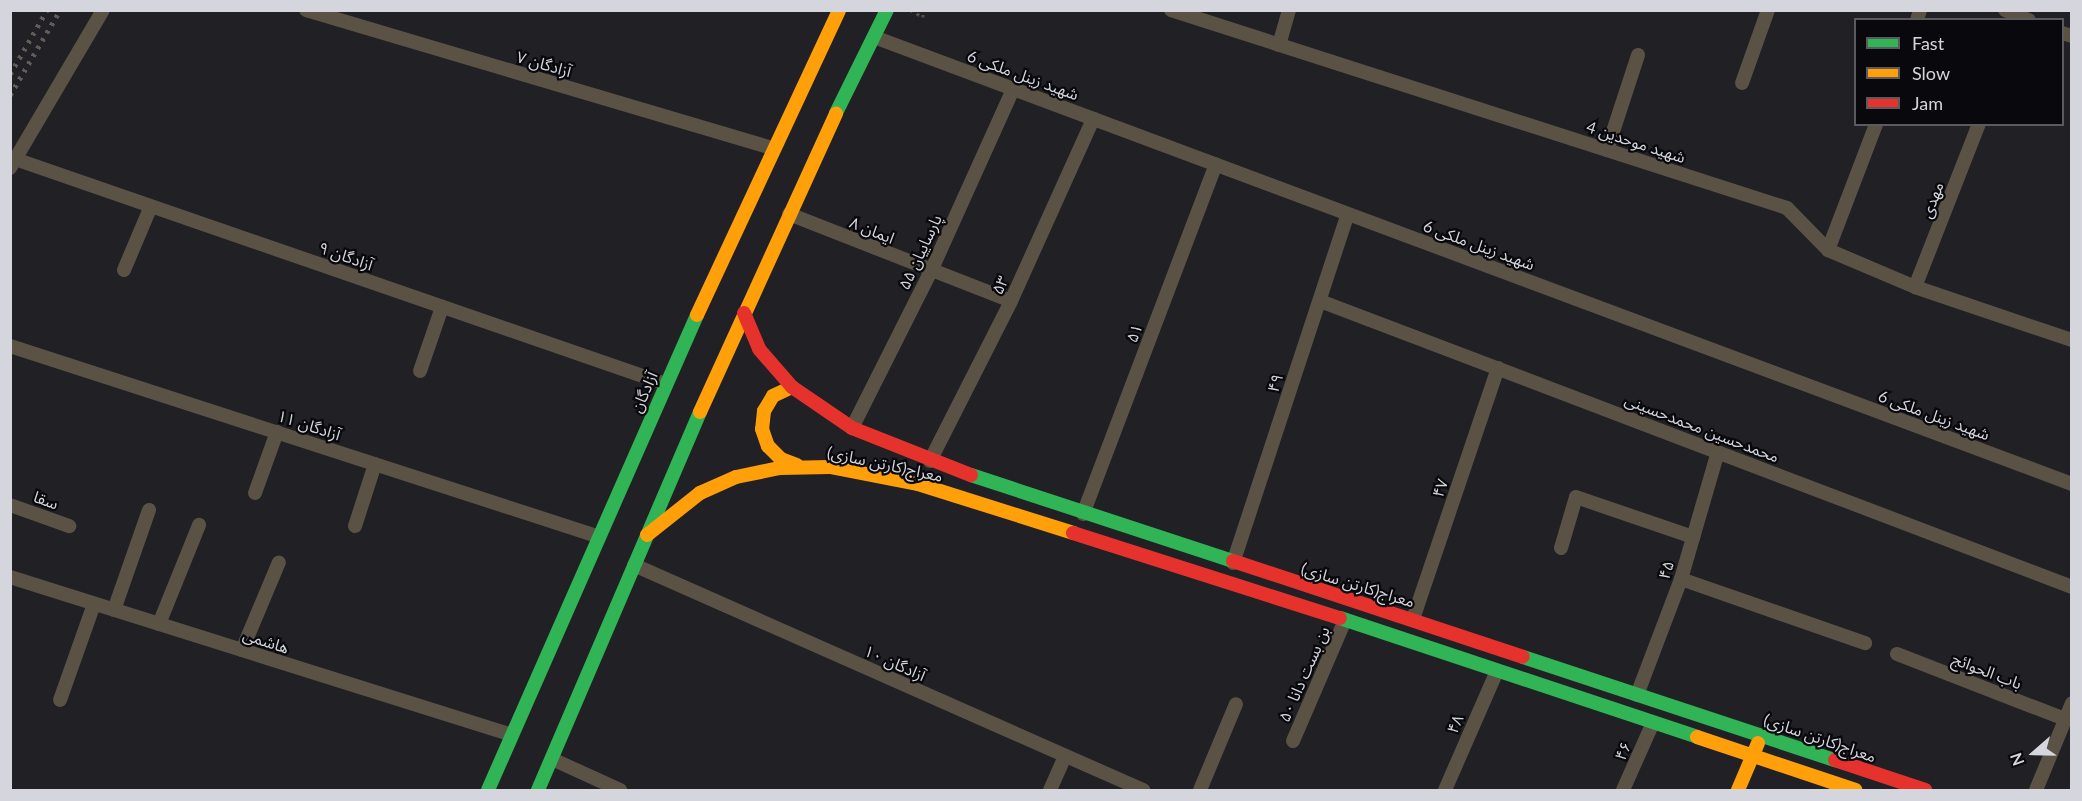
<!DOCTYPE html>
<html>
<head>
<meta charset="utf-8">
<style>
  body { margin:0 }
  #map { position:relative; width:2082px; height:801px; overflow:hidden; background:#202025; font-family:Lato,"Noto Sans Arabic",sans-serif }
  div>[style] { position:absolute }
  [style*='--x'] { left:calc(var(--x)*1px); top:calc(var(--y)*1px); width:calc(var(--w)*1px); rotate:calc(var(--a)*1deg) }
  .path>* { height:3px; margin-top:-1.5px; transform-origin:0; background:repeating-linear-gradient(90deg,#56504a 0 3px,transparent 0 7.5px) }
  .street>* { height:14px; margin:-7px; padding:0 7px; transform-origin:7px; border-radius:7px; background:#5b5246 }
  .fast>* { height:14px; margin:-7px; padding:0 7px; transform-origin:7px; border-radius:7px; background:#30b455 }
  .slow>* { height:14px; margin:-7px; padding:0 7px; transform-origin:7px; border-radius:7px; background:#ff9f0a }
  .jam>* { height:14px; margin:-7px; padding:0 7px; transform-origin:7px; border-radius:7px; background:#e5322d }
  .rail>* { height:4.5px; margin-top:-2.25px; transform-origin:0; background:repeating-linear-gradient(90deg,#615c57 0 3px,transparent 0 9px) }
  span { translate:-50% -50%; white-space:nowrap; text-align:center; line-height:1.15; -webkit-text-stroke:4.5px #08080d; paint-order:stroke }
  .street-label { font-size:16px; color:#d5d5dd }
  .frame { position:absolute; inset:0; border:12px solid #d5d5dd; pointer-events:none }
  .legend { position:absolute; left:1854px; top:18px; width:210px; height:108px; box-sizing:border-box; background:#08080d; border:2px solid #5a5a60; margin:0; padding:8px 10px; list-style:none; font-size:18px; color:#d5d5dd }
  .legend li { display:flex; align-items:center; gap:12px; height:30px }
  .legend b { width:30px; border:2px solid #5a5a60 }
  .north { position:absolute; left:2004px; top:723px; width:60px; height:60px; -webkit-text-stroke:4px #08080d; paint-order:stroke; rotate:250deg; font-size:16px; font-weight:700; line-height:24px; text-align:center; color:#d5d5dd }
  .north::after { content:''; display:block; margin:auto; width:21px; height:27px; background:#d5d5dd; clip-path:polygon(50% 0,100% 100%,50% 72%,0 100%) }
</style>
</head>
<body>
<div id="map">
  <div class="path">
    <i style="--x:910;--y:10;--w:15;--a:28"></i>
    <i style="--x:923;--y:17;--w:7;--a:-90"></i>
  </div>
  <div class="street">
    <i style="--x:306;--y:10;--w:486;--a:16.5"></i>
    <i style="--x:1171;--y:10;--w:647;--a:17.82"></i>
    <i style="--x:1787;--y:208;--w:59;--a:45.7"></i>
    <i style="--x:1828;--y:250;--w:95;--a:23"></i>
    <i style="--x:1915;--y:287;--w:166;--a:18.7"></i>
    <i style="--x:2005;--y:10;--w:26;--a:23"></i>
    <i style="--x:1917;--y:20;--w:10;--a:-73"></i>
    <i style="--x:2062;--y:33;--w:10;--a:17"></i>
    <i style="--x:874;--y:37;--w:1279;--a:20.46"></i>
    <i style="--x:1279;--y:45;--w:36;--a:-74"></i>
    <i style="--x:1742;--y:83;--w:77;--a:-70.4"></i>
    <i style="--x:1607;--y:150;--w:100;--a:-71.9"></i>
    <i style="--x:15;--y:159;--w:689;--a:19.07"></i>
    <i style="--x:10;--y:168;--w:183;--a:-59.5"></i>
    <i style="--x:789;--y:214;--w:238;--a:21.4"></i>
    <i style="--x:1828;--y:250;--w:135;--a:-69.1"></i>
    <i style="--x:124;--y:270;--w:69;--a:-67.1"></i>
    <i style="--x:1915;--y:287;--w:175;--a:-68.6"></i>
    <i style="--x:1320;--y:301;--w:805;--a:20.82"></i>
    <i style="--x:10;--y:346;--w:617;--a:17.94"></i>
    <i style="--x:420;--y:371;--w:68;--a:-71"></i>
    <i style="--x:852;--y:428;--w:176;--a:-63.3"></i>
    <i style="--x:931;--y:271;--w:200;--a:-65.7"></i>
    <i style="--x:930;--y:461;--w:179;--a:-63.1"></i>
    <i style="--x:1011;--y:301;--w:200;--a:-65.7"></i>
    <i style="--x:255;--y:493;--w:65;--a:-70.2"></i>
    <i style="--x:10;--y:505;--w:63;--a:19.6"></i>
    <i style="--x:1083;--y:514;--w:374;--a:-69.2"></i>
    <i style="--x:355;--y:526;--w:65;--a:-72.1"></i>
    <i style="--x:1561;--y:548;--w:53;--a:-73.6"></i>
    <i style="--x:1576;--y:497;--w:124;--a:18.9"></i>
    <i style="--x:1233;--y:563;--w:367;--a:-71.8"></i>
    <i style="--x:634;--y:565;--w:557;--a:23.85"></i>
    <i style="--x:10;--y:577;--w:526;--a:17.47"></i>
    <i style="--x:1681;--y:579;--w:195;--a:19.2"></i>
    <i style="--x:114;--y:610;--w:106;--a:-70.7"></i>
    <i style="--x:1413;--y:619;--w:265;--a:-71.3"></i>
    <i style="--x:159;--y:624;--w:107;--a:-68"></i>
    <i style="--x:242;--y:650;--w:95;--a:-67.2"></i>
    <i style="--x:1897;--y:654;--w:180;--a:21.2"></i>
    <i style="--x:1637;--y:695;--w:124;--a:-69.2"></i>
    <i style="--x:1681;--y:579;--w:132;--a:-73.8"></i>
    <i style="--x:60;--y:700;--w:102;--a:-70.5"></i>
    <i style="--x:1293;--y:741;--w:132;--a:-66.7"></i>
    <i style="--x:552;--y:759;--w:75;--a:24.5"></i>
    <i style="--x:1050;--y:790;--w:37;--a:-66"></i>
    <i style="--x:1200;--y:790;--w:93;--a:-67.3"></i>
    <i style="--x:1445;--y:790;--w:130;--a:-66.4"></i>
    <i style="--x:1623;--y:790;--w:71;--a:-66"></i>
    <i style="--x:2036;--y:790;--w:94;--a:-67.5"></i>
  </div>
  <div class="fast">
    <i style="--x:836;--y:113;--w:115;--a:-63.7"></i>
    <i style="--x:971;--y:475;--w:276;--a:18.2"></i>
    <i style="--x:1340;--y:618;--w:376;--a:18.4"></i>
    <i style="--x:1523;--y:657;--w:329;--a:18.3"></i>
    <i style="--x:488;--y:790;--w:519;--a:-66.25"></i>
    <i style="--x:538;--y:790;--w:411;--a:-66.8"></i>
  </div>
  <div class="slow">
    <i style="--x:697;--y:315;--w:336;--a:-65"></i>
    <i style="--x:792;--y:387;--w:21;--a:155"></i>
    <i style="--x:773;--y:396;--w:17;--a:121"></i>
    <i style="--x:764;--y:411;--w:18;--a:96"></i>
    <i style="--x:762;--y:429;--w:18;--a:71"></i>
    <i style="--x:768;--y:446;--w:18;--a:45"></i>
    <i style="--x:781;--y:459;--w:17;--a:21"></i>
    <i style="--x:700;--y:412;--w:328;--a:-65.5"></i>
    <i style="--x:647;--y:535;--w:68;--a:-38.4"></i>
    <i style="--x:700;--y:493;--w:39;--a:-24"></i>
    <i style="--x:736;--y:477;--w:45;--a:-11.6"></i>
    <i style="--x:780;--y:468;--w:50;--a:-1.1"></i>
    <i style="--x:830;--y:467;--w:90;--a:10.9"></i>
    <i style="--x:918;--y:484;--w:163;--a:17.5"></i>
    <i style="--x:1697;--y:737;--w:167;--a:18.5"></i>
    <i style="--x:1738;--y:790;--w:51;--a:-66.9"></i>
  </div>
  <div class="jam">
    <i style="--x:744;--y:313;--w:39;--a:67"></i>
    <i style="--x:759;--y:349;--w:50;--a:49"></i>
    <i style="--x:792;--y:387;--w:73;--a:34.3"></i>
    <i style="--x:852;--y:428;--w:128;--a:21.6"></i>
    <i style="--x:1073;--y:533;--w:280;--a:17.7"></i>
    <i style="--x:1233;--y:561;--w:305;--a:18.3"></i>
    <i style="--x:1835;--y:760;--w:95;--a:18.4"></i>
  </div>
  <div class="rail">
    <i style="--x:10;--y:74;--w:74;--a:-60"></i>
    <i style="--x:10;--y:95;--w:99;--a:-59.5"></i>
  </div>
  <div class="street-label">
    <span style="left:544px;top:64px;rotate:16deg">۷ آزادگان</span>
    <span style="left:1023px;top:75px;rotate:20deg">6 شهید زینل ملکی</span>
    <span style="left:1636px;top:142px;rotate:18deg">4 شهید موحدین</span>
    <span style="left:1932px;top:200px;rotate:-69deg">مهدی</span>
    <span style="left:872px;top:230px;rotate:22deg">۸ ایمان</span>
    <span style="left:1479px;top:245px;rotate:20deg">6 شهید زینل ملکی</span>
    <span style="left:920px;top:252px;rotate:-65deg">پارساییان ۵۵</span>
    <span style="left:346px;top:256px;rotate:19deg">۹ آزادگان</span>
    <span style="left:1000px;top:285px;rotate:-65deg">۵۳</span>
    <span style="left:1134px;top:333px;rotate:-69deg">۵۱</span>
    <span style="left:1275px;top:383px;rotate:-72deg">۴۹</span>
    <span style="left:644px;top:392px;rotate:-66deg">آزادگان</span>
    <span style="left:1934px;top:415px;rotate:20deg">6 شهید زینل ملکی</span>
    <span style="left:309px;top:425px;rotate:18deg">۱۱ آزادگان</span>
    <span style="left:1702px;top:428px;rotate:21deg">محمدحسین محمدحسینی</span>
    <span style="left:885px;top:464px;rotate:12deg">معراج(کارتن سازی)</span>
    <span style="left:1440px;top:488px;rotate:-71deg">۴۷</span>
    <span style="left:46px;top:500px;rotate:20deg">سقا</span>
    <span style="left:1666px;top:570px;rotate:-72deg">۴۵</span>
    <span style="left:1358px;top:585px;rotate:17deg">معراج(کارتن سازی)</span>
    <span style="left:266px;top:641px;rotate:18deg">هاشمی</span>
    <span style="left:895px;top:663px;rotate:24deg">۱۰ آزادگان</span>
    <span style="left:1987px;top:671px;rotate:21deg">باب الحوائج</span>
    <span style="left:1304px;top:674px;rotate:-66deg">بن بست دانا ۵۰</span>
    <span style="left:1455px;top:724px;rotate:-67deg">۴۸</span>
    <span style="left:1820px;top:738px;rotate:19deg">معراج(کارتن سازی)</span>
    <span style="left:1623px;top:751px;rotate:-66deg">۴۶</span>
  </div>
  <div class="frame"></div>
  <ul class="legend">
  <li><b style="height:8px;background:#30b455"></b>Fast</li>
  <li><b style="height:8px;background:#ff9f0a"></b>Slow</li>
  <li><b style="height:8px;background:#e5322d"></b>Jam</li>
  </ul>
  <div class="north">N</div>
</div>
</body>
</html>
